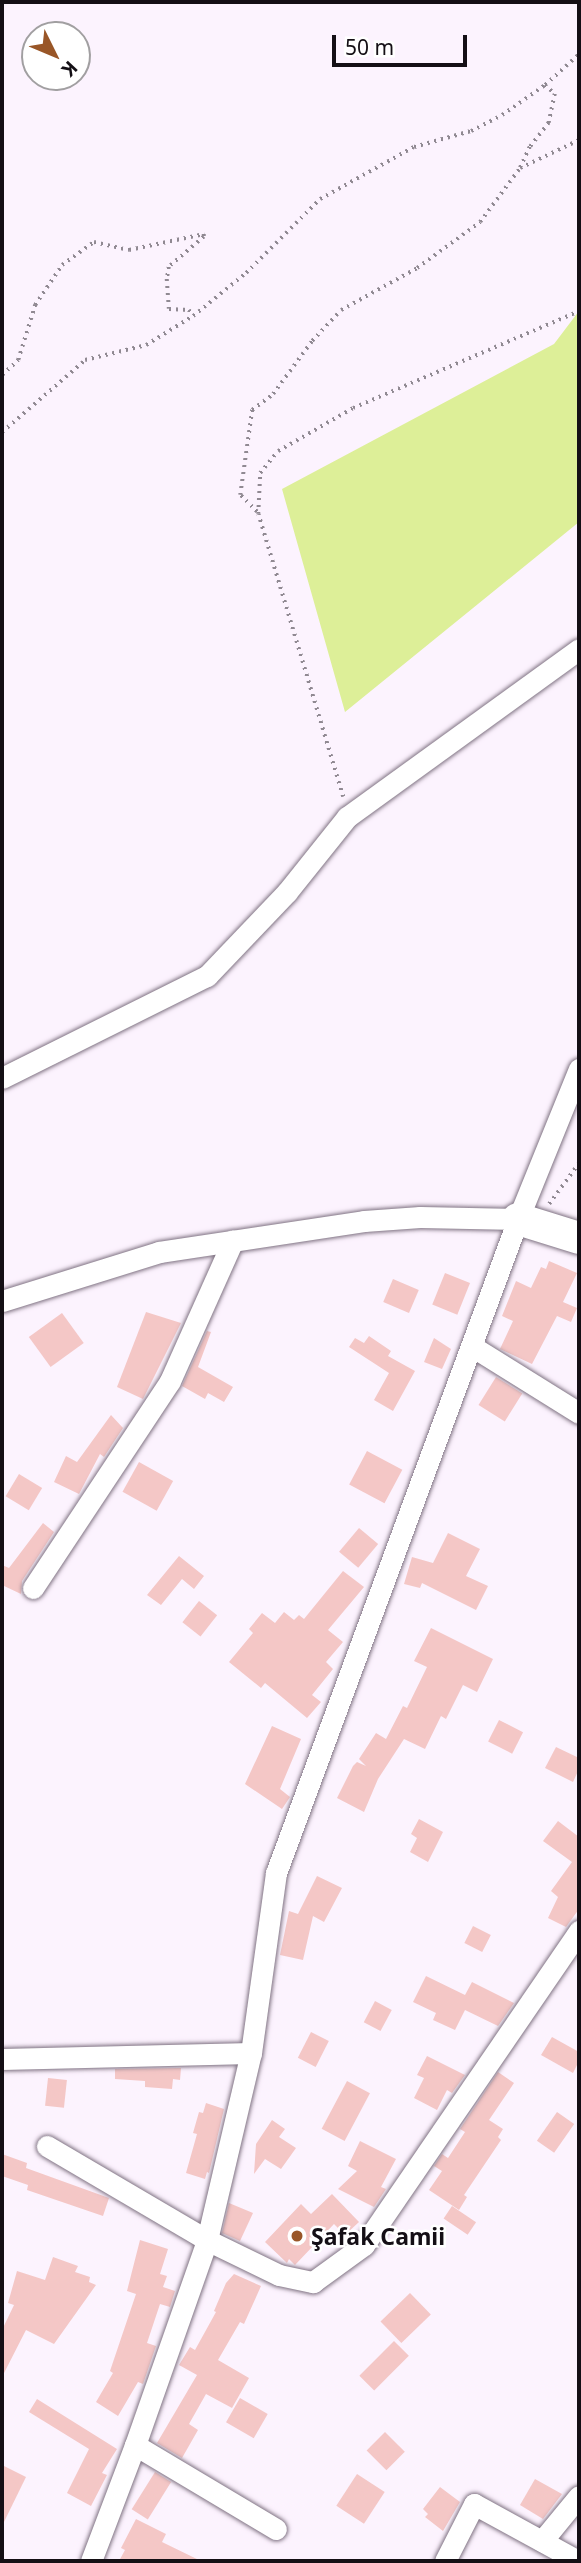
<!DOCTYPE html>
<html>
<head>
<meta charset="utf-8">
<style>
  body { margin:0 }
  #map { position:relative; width:581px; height:2563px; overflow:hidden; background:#fcf3fe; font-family:"Noto Sans",sans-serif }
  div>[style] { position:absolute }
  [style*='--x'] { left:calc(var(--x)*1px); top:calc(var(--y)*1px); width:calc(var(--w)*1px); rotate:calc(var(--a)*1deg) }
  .green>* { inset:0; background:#ddef98 }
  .building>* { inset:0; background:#f4c7c6; transform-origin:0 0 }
  .path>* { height:3.5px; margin-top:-1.75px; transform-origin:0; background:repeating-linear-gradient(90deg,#908992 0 2px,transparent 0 7px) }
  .roads { filter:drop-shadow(0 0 2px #807383) drop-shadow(0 0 2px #807383) }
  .street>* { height:21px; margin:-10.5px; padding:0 10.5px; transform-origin:10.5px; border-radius:10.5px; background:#fff }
  .secondary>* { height:32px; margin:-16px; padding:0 16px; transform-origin:16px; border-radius:16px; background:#fff }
  .dots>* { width:19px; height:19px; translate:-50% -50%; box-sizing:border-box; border:4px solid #fff; border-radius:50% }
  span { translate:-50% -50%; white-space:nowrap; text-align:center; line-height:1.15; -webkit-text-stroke:5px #fff; paint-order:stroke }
  .poi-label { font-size:23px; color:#140f15; font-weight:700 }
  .left { translate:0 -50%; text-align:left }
  .frame { position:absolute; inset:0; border:4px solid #140f15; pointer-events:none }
  .north { position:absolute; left:21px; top:21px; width:70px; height:70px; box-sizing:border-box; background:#fff; border:2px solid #a19fa1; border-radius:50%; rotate:133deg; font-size:19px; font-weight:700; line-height:28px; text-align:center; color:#140f15 }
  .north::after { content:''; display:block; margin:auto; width:24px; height:32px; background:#995627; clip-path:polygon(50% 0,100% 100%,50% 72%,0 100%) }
  .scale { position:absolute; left:332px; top:35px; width:135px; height:32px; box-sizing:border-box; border:4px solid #140f15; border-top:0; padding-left:9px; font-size:21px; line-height:24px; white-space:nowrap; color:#140f15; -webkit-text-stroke:5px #fff; paint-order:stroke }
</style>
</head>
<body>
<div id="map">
  <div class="green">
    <i style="clip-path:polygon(579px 311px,579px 522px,345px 712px,282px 489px,554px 344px)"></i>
  </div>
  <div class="building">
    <i style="clip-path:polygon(549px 1261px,577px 1273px,563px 1302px,577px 1308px,571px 1322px,557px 1316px,532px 1364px,500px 1349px,513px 1321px,502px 1316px,516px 1281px,531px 1288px,541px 1267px,546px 1269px)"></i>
    <i style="left:445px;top:1273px;width:27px;height:34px;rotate:22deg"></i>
    <i style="left:393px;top:1279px;width:28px;height:25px;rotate:23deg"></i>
    <i style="clip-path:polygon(146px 1312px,181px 1323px,143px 1399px,117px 1387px)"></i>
    <i style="left:62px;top:1313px;width:37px;height:41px;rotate:54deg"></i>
    <i style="clip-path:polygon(207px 1331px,211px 1332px,198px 1367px,233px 1387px,224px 1402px,208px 1393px,205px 1399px,182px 1386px)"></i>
    <i style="clip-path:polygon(369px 1336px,391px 1351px,388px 1356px,415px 1371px,393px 1411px,374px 1400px,389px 1373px,349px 1347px,355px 1338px,364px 1343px)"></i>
    <i style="clip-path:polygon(434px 1338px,451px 1349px,442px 1369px,424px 1362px)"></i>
    <i style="left:496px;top:1377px;width:31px;height:33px;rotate:32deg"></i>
    <i style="clip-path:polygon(111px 1415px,123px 1428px,104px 1457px,100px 1454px,79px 1494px,54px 1482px,66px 1456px,77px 1462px)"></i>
    <i style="left:367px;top:1451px;width:40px;height:38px;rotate:28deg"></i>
    <i style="left:139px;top:1462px;width:39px;height:34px;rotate:29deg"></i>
    <i style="left:19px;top:1474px;width:27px;height:26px;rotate:31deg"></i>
    <i style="clip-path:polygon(43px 1523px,54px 1532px,22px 1581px,21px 1594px,2px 1585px,2px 1565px,9px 1568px)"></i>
    <i style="left:359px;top:1528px;width:25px;height:31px;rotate:40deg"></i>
    <i style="clip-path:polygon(448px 1533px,480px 1549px,466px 1576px,488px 1586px,476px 1610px,422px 1583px,420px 1588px,404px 1584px,412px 1557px,433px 1563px)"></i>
    <i style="clip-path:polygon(179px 1556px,204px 1576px,194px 1589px,182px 1579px,161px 1605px,147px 1595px)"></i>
    <i style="clip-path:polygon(343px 1571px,364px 1587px,328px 1630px,343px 1642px,326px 1662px,333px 1669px,312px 1695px,321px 1702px,307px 1718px,265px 1683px,261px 1688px,229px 1662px,253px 1633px,249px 1629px,262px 1613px,275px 1623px,284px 1612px,294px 1620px,299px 1615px,304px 1619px)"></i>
    <i style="left:199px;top:1601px;width:23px;height:27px;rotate:38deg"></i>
    <i style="clip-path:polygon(431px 1628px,493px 1659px,477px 1692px,463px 1685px,446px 1719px,441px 1716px,425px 1749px,404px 1739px,378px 1779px,364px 1812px,337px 1798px,353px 1766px,357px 1762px,366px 1766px,359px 1759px,376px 1733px,386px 1739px,403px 1706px,407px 1708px,427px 1667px,414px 1661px)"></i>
    <i style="left:499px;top:1720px;width:27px;height:24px;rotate:27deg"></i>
    <i style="clip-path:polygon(272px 1726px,301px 1739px,280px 1789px,290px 1797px,282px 1809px,245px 1784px)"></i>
    <i style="clip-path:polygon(556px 1747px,579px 1758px,579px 1769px,573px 1782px,545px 1768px)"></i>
    <i style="clip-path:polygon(419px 1819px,443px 1832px,428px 1862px,410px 1852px,417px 1838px,411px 1834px)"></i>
    <i style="clip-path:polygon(558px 1821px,579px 1837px,579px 1909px,566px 1927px,548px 1918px,558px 1897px,551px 1891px,572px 1862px,543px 1841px)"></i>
    <i style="clip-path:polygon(317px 1876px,342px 1888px,324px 1922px,313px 1916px,303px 1960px,280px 1955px,289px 1911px,298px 1914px)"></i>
    <i style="left:473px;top:1926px;width:20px;height:19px;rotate:27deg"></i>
    <i style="clip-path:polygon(426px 1976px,465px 1995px,472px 1982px,514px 2003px,498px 2026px,465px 2010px,455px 2030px,433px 2020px,436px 2013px,413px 2002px)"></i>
    <i style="left:375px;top:2001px;width:19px;height:24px;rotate:28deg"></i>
    <i style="left:311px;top:2032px;width:20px;height:29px;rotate:27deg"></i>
    <i style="clip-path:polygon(552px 2037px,579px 2052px,579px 2061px,573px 2073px,541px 2055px)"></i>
    <i style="clip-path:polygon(427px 2056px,465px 2075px,452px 2093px,447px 2090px,437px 2110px,414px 2098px,424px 2078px,417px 2075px)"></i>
    <i style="clip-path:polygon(181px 2068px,180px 2080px,173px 2079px,172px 2089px,145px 2087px,145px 2081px,115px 2079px,115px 2069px)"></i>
    <i style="clip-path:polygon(498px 2072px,514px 2083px,489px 2120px,503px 2129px,498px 2137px,501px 2140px,464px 2195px,467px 2197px,459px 2210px,429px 2190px,442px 2171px,434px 2166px,442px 2154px,448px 2158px,465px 2132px,460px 2129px)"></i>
    <i style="left:48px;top:2078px;width:19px;height:28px;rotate:6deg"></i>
    <i style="left:347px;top:2081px;width:26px;height:54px;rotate:28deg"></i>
    <i style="clip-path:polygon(206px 2103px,224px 2109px,209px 2173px,207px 2172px,205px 2179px,186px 2173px,197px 2134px,193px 2133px,199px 2112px,203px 2113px)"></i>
    <i style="left:557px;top:2112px;width:21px;height:35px;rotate:35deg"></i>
    <i style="clip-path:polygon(272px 2120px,285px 2129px,279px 2137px,296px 2148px,281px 2169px,265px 2159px,254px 2174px,256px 2144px)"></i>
    <i style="clip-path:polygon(360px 2141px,396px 2159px,381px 2187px,386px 2189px,374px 2207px,338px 2189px,357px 2171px,348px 2166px)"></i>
    <i style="clip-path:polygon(2px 2154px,27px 2163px,26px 2168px,109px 2198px,103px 2216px,27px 2190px,28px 2185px,2px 2176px)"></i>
    <i style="clip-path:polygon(332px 2194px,359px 2222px,345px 2235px,334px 2224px,295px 2265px,289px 2259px,287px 2263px,265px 2242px,301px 2204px,311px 2214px)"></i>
    <i style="clip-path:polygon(229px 2203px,253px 2213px,240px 2241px,222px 2233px)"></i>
    <i style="left:452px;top:2206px;width:29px;height:15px;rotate:34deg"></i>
    <i style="clip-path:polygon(140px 2240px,168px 2249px,160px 2274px,167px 2276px,163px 2287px,175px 2291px,170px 2307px,160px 2304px,147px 2343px,156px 2346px,143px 2384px,138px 2382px,118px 2416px,96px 2402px,113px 2373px,110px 2371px,136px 2294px,127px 2291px)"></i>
    <i style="clip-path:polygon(53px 2257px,78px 2266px,75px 2272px,90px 2277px,89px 2282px,96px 2285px,54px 2344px,26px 2330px,2px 2377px,2px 2330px,14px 2305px,8px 2303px,17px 2271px,45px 2280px)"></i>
    <i style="clip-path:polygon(234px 2274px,261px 2286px,244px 2324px,240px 2322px,218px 2360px,249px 2378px,232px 2408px,206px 2394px,189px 2424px,198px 2430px,182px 2458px,157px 2443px,197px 2375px,179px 2365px,190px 2347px,195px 2350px,216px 2312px,214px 2311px,226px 2283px)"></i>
    <i style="left:410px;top:2293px;width:30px;height:41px;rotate:46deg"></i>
    <i style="left:394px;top:2341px;width:21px;height:49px;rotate:45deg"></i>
    <i style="left:240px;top:2398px;width:32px;height:28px;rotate:30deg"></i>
    <i style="clip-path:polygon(37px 2399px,117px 2449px,102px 2473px,107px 2475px,91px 2506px,67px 2493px,89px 2449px,29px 2412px)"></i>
    <i style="left:385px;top:2432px;width:28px;height:26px;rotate:45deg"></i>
    <i style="clip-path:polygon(2px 2465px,26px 2477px,2px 2526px)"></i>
    <i style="left:155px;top:2472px;width:19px;height:44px;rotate:32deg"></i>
    <i style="left:357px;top:2474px;width:33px;height:38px;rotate:33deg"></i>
    <i style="clip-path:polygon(535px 2479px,562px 2494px,543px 2519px,520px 2505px)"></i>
    <i style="clip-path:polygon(440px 2487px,460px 2502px,443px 2531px,425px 2517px,428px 2514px,423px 2509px)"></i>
    <i style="clip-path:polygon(136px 2519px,166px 2534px,162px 2542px,201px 2561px,119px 2561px,125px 2550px,121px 2548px)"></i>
  </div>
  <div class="path">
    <i style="--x:545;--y:85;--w:13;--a:42"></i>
    <i style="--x:555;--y:94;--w:30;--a:102"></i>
    <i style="--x:549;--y:123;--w:31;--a:128"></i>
    <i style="--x:530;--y:147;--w:23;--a:115"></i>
    <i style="--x:520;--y:168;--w:65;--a:-25.4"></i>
    <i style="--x:2;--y:375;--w:22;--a:-43"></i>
    <i style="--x:18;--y:360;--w:58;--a:-72.8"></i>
    <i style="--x:35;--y:305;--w:48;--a:-56"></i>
    <i style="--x:62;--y:265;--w:39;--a:-36"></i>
    <i style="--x:94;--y:242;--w:36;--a:13"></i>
    <i style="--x:129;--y:250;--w:77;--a:-12"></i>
    <i style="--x:204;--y:234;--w:3;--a:90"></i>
    <i style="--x:204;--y:237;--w:46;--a:139.4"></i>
    <i style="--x:169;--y:267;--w:12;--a:99"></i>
    <i style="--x:167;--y:279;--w:30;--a:86"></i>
    <i style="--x:169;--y:309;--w:20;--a:3"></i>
    <i style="--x:189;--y:310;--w:7;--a:56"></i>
    <i style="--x:2;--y:432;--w:110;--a:-40.9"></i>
    <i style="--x:85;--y:360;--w:63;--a:-13.8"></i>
    <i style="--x:146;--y:345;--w:55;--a:-31.7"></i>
    <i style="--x:193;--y:316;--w:68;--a:-39.1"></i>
    <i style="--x:246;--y:273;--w:105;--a:-45"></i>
    <i style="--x:320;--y:199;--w:107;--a:-29"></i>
    <i style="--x:414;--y:147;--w:59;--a:-15.7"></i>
    <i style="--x:471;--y:131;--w:35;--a:-27"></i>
    <i style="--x:502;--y:115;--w:52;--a:-34.9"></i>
    <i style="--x:545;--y:85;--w:46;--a:-42.4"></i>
    <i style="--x:257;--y:512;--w:24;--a:-135"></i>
    <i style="--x:240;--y:495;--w:86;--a:-82"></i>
    <i style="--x:252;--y:410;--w:26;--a:-37"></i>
    <i style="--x:273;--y:394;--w:66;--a:-53.7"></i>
    <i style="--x:312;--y:341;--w:42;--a:-46.9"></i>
    <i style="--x:341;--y:310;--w:87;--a:-28.9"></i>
    <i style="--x:417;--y:268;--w:78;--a:-36.1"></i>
    <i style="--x:480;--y:222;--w:67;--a:-53.5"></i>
    <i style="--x:343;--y:797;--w:295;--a:-106.7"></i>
    <i style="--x:258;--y:514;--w:41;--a:-87.2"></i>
    <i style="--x:260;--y:473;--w:28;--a:-51"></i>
    <i style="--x:278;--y:451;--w:86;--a:-29.8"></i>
    <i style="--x:353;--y:408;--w:246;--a:-23.2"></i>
    <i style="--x:549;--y:1204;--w:51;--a:-53.8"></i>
  </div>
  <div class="roads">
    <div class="street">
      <i style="--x:2;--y:1078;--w:229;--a:-26.5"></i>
      <i style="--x:207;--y:976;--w:116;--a:-46.4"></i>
      <i style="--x:287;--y:892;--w:96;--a:-51.3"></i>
      <i style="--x:347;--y:817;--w:286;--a:-35.9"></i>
      <i style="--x:2;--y:1301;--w:164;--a:-17.3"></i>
      <i style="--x:159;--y:1252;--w:207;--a:-8.6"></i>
      <i style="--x:364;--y:1221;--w:56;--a:-4.1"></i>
      <i style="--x:420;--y:1217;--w:98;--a:1.2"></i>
      <i style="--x:473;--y:1347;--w:125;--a:31.9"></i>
      <i style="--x:33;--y:1588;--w:248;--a:-56.5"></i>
      <i style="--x:170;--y:1381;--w:154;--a:-65.9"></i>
      <i style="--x:2;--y:2059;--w:249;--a:-1.4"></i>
      <i style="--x:47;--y:2146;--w:186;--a:30.4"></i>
      <i style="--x:207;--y:2240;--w:80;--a:25.9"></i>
      <i style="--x:279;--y:2275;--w:35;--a:12"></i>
      <i style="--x:313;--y:2282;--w:63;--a:-36"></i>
      <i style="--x:364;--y:2245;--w:381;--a:-55.6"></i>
      <i style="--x:135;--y:2445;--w:164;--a:30.8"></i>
      <i style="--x:542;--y:2541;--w:58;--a:-50.6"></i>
      <i style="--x:91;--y:2561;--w:124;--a:-69.2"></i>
      <i style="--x:135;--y:2445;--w:217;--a:-70.6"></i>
      <i style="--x:207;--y:2240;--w:192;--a:-76.8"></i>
      <i style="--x:251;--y:2053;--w:182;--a:-82.1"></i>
      <i style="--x:276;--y:1873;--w:697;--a:-69.69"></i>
      <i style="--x:518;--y:1219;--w:162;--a:-67.9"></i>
      <i style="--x:445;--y:2561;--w:64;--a:-63"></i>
      <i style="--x:474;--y:2504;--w:119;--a:28.7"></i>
    </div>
    <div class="secondary">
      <i style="--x:518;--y:1219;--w:64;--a:17.3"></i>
    </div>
  </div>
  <div class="dots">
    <i style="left:297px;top:2236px;background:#995627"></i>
  </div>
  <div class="poi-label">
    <span class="left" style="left:311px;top:2236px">Şafak Camii</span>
  </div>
  <div class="frame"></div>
  <div class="north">K</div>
  <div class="scale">50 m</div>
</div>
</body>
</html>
